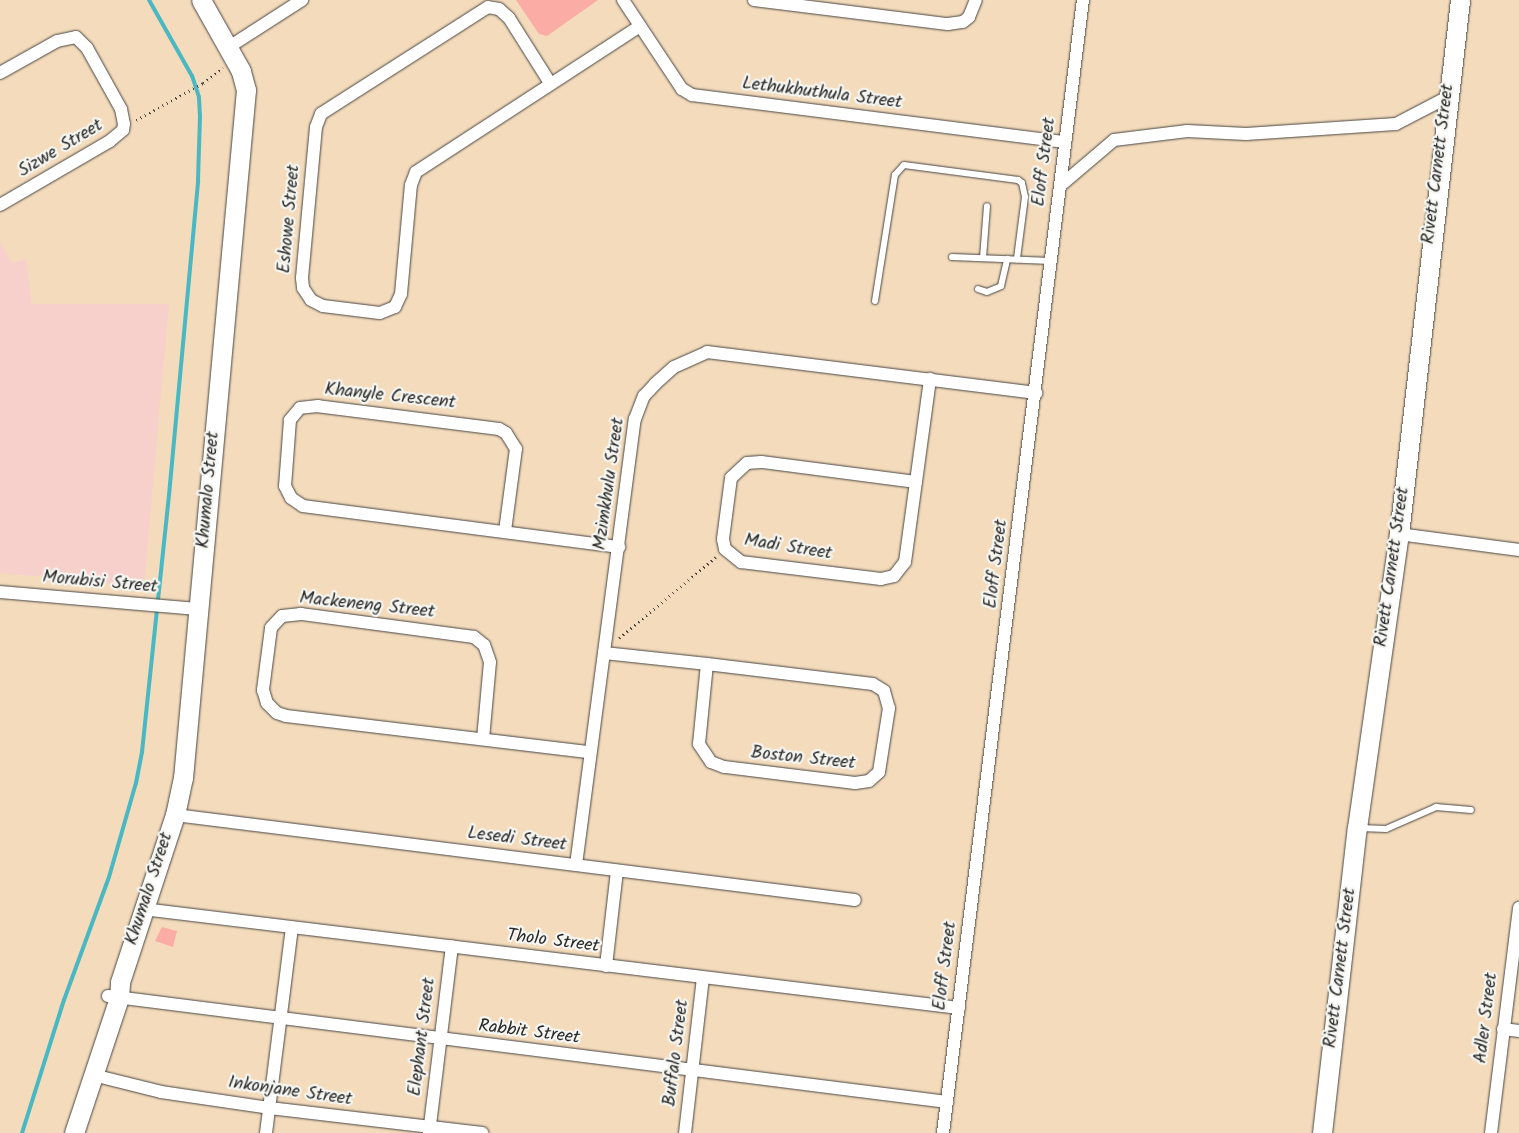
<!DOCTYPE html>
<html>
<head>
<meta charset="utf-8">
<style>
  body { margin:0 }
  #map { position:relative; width:1519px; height:1133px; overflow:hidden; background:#f3dbbc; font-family:Kalam,sans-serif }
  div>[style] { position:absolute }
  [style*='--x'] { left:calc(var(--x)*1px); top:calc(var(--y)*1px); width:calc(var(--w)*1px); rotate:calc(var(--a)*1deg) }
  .built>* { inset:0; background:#f7d0cc }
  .stream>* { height:4px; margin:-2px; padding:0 2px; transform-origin:2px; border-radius:2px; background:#4ab8c2 }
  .building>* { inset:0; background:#fbaca4 }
  .path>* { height:2.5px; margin-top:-1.25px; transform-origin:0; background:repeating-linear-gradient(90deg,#494541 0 1px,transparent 0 5px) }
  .roads { filter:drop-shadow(0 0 1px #494541) drop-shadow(0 0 1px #494541) }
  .lane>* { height:6px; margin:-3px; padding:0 3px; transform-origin:3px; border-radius:3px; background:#fff }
  .street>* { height:12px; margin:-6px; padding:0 6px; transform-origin:6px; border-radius:6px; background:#fff }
  .secondary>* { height:19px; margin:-9.5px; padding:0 9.5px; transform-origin:9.5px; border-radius:9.5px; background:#fff }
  span { translate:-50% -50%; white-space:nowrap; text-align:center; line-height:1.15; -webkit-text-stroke:4.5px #f6f6f2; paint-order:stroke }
  .street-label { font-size:18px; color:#2b2b2b }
</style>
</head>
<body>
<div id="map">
  <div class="built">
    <i style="clip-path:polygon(0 242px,12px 263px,26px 259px,32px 304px,169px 304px,144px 586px,0 573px)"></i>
  </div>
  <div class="stream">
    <i style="--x:22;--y:1133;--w:139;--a:-72.5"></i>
    <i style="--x:64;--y:1000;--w:131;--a:-69.9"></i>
    <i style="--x:109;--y:877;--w:98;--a:-74"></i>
    <i style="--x:136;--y:783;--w:32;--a:-79"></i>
    <i style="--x:142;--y:752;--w:258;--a:-84"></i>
    <i style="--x:169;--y:495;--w:316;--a:-84.7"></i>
    <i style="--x:198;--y:180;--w:63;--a:-88.2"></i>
    <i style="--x:200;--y:117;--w:20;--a:-93"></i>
    <i style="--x:199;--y:97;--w:22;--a:-108"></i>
    <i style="--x:192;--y:76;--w:87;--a:-119.5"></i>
  </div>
  <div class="building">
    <i style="clip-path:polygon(516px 0,598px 0,547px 36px,539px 34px)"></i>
    <i style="clip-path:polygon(162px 927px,177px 931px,173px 947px,155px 941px)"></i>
  </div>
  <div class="path">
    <i style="--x:136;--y:120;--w:77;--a:-28.9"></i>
    <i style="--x:203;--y:83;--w:25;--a:-37"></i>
    <i style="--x:619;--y:638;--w:126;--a:-39.9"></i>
  </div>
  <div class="roads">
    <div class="lane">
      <i style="--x:952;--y:257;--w:99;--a:2.3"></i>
      <i style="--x:983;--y:258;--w:52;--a:-85.6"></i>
      <i style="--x:978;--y:289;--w:9;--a:18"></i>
      <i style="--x:987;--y:292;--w:15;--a:-23"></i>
      <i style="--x:1001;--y:286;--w:28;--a:-77"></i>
      <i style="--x:875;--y:301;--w:128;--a:-81"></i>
      <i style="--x:895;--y:175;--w:13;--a:-48"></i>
      <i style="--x:904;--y:165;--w:115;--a:7.5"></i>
      <i style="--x:1018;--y:180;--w:5;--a:37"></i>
      <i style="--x:1022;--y:183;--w:14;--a:78"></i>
      <i style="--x:1025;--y:197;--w:63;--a:97.4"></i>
      <i style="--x:1360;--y:828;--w:26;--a:2"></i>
      <i style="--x:1386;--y:829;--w:55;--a:-23.7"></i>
      <i style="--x:1436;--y:807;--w:35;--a:5"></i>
    </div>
    <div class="street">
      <i style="--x:623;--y:0;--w:107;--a:56.5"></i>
      <i style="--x:682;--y:89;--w:12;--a:31"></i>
      <i style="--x:692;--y:95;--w:376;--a:7.2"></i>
      <i style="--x:754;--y:0;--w:195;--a:7.1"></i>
      <i style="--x:948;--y:24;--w:15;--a:-8"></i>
      <i style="--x:963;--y:22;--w:8;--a:-40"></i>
      <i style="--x:969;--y:17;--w:18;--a:-68"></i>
      <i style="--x:229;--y:47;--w:87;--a:-32.8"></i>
      <i style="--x:0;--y:73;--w:65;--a:-29.3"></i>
      <i style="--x:57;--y:41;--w:19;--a:-12"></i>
      <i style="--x:76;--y:37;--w:16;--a:45"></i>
      <i style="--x:87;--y:48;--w:70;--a:60.9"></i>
      <i style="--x:121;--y:109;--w:15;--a:79"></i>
      <i style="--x:124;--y:124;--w:6;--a:99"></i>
      <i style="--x:123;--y:130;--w:17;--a:140"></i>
      <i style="--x:110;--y:141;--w:127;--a:149.8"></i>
      <i style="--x:550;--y:83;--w:77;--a:-122.2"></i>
      <i style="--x:509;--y:18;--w:13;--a:-138"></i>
      <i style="--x:499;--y:9;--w:11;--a:-170"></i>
      <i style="--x:488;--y:7;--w:198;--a:147.4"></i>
      <i style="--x:321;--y:114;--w:14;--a:111"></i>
      <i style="--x:316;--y:127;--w:152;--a:95.3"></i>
      <i style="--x:302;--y:278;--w:10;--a:84"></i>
      <i style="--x:303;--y:288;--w:14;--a:56"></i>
      <i style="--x:311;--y:300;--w:13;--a:27"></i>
      <i style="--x:323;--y:306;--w:57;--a:7"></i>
      <i style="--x:380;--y:313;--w:16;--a:-22"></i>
      <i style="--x:395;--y:307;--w:14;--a:-65"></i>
      <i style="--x:401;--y:294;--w:109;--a:-84.8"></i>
      <i style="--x:411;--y:185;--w:14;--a:-69"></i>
      <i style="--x:416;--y:172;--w:267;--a:-33.1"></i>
      <i style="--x:1060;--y:186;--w:71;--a:-40.4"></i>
      <i style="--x:1114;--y:140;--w:74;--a:-7"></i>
      <i style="--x:1187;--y:131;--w:59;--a:2.9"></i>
      <i style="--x:1246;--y:134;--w:150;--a:-3.8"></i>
      <i style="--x:1396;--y:124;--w:56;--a:-27.5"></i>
      <i style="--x:916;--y:482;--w:156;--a:-172.6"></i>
      <i style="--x:761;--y:462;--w:14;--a:176"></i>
      <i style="--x:747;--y:463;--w:22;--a:137"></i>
      <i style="--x:731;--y:478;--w:62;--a:97.5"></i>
      <i style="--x:723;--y:539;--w:10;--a:79"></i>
      <i style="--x:725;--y:549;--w:21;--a:39"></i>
      <i style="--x:741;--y:562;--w:141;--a:6.9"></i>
      <i style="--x:881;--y:579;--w:13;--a:-13"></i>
      <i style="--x:894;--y:576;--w:18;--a:-52"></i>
      <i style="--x:905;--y:562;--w:185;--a:-82.2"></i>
      <i style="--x:505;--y:531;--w:83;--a:-82.4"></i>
      <i style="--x:516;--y:449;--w:19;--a:-122"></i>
      <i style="--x:506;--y:433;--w:8;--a:-150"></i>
      <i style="--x:499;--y:429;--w:182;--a:-172.8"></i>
      <i style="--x:318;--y:406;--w:18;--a:174"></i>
      <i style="--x:300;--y:408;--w:16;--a:130"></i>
      <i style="--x:290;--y:420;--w:66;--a:94.3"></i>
      <i style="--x:285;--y:486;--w:13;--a:63"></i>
      <i style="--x:291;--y:498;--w:14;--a:34"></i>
      <i style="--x:303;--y:506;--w:319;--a:7.4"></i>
      <i style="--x:1399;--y:534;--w:121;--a:7.6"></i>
      <i style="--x:0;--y:592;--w:198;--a:4.9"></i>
      <i style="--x:604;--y:653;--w:104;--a:6.1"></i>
      <i style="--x:707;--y:664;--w:167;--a:6.9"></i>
      <i style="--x:873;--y:684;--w:13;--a:32"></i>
      <i style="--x:884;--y:691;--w:18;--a:74"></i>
      <i style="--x:889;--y:708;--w:65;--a:98.9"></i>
      <i style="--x:879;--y:772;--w:13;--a:138"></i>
      <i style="--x:869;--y:781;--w:14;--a:172"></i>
      <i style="--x:855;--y:783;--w:132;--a:-173"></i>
      <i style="--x:724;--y:767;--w:14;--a:-159"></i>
      <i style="--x:711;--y:762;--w:22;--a:-124"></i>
      <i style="--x:699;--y:744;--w:80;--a:-84.3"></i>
      <i style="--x:483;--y:739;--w:77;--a:-84.8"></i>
      <i style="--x:490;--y:662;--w:18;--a:-109"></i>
      <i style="--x:484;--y:645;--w:13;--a:-141"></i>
      <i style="--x:474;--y:637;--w:175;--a:-172.4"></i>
      <i style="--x:301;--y:614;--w:19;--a:174"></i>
      <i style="--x:282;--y:616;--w:16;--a:133"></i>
      <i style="--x:271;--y:628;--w:63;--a:97.4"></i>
      <i style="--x:263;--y:690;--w:14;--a:73"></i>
      <i style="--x:267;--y:703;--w:14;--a:45"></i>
      <i style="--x:277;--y:713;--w:9;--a:18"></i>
      <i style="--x:286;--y:716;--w:306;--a:6.8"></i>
      <i style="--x:175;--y:815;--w:685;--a:7.13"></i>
      <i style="--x:576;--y:865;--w:450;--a:-82.5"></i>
      <i style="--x:635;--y:419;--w:25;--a:-69"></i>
      <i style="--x:644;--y:396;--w:16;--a:-47"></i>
      <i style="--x:655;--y:384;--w:25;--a:-42"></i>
      <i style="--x:674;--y:367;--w:36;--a:-24"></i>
      <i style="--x:707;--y:352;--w:332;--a:7.1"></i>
      <i style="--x:143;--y:909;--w:822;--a:6.92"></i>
      <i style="--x:606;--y:966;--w:96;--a:-83.4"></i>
      <i style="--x:108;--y:996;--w:846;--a:7.2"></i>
      <i style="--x:1503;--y:1029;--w:16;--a:7"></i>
      <i style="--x:93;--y:1075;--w:70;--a:14"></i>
      <i style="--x:161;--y:1092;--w:109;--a:8.4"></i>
      <i style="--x:269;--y:1108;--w:215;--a:6.7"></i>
      <i style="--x:266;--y:1133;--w:207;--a:-82.8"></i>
      <i style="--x:429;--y:1133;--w:188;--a:-83"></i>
      <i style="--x:685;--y:1133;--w:156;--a:-83.4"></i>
      <i style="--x:943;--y:1133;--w:1142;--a:-82.96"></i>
      <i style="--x:1491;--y:1133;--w:227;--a:-82.9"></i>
    </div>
    <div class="secondary">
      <i style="--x:74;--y:1133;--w:142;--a:-71.6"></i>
      <i style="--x:119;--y:998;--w:16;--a:-86"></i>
      <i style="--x:120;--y:982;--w:176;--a:-71.8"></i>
      <i style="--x:175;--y:815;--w:38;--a:-78"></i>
      <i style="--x:183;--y:778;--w:691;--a:-84.77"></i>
      <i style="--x:246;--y:90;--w:20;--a:-105"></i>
      <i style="--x:241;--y:71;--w:81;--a:-119.4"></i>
      <i style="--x:1322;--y:1133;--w:307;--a:-83.5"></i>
      <i style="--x:1357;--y:828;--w:297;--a:-81.9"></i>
      <i style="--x:1399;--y:534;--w:537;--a:-83.48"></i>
    </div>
  </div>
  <div class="street-label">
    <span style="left:822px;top:94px;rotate:7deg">Lethukhuthula Street</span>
    <span style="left:61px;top:149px;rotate:-31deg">Sizwe Street</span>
    <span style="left:1045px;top:162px;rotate:-83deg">Eloff Street</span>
    <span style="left:1439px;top:164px;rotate:-83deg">Rivett Carnett Street</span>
    <span style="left:290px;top:219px;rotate:-85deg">Eshowe Street</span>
    <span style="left:390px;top:397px;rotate:6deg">Khanyle Crescent</span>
    <span style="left:610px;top:484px;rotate:-82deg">Mzimkhulu Street</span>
    <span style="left:209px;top:490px;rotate:-85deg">Khumalo Street</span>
    <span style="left:788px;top:548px;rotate:9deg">Madi Street</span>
    <span style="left:997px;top:564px;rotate:-83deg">Eloff Street</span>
    <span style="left:1393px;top:567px;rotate:-82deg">Rivett Carnett Street</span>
    <span style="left:100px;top:583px;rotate:5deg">Morubisi Street</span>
    <span style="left:367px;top:606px;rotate:6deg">Mackeneng Street</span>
    <span style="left:803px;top:759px;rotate:6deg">Boston Street</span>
    <span style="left:517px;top:840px;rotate:7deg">Lesedi Street</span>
    <span style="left:150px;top:889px;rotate:-72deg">Khumalo Street</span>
    <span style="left:553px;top:942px;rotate:7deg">Tholo Street</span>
    <span style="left:946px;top:966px;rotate:-83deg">Eloff Street</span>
    <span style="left:1341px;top:968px;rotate:-83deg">Rivett Carnett Street</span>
    <span style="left:1487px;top:1018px;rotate:-83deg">Adler Street</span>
    <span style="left:529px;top:1033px;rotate:7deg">Rabbit Street</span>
    <span style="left:423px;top:1037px;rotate:-83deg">Elephant Street</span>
    <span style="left:677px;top:1053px;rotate:-83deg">Buffalo Street</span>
    <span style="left:290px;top:1092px;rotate:8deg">Inkonjane Street</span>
  </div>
</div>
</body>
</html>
